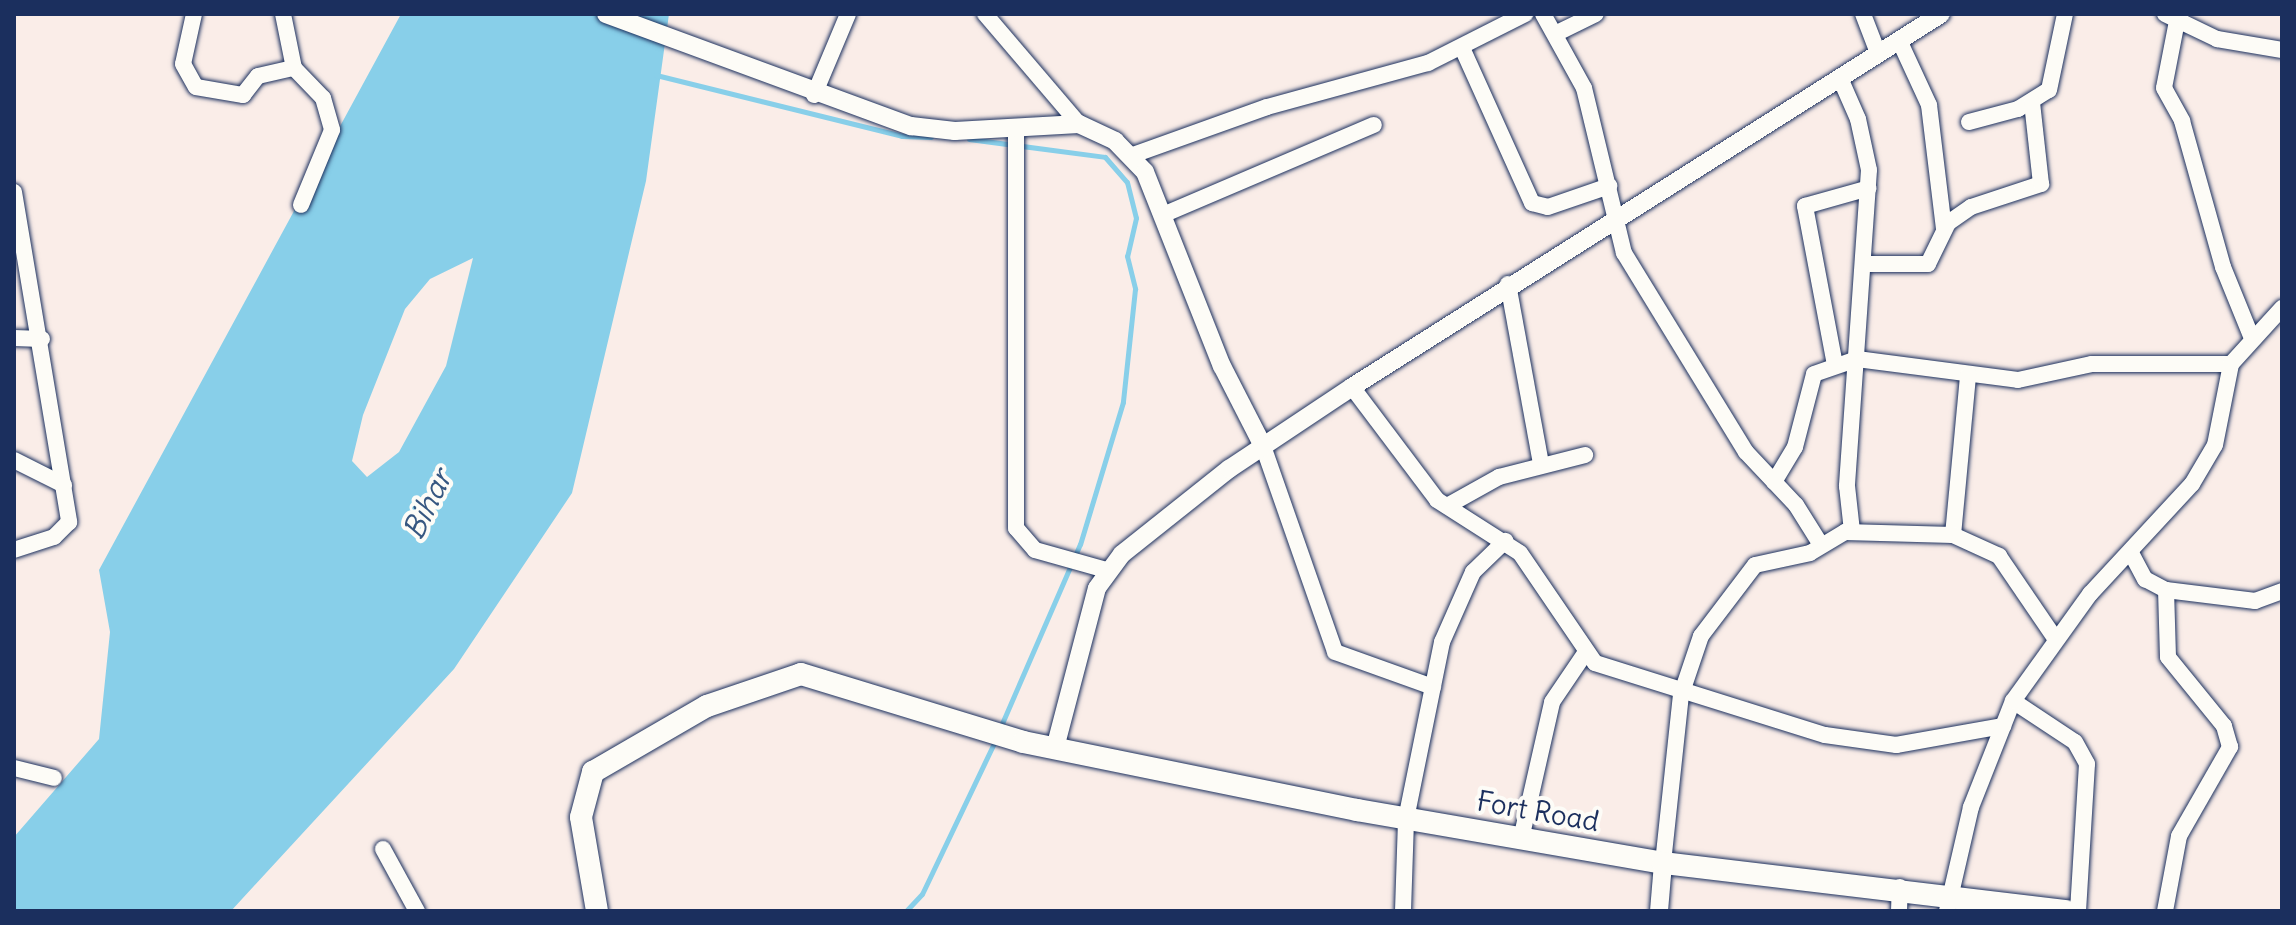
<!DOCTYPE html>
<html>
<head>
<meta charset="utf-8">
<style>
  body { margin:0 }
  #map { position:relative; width:2296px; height:925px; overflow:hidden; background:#faede8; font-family:Delius,sans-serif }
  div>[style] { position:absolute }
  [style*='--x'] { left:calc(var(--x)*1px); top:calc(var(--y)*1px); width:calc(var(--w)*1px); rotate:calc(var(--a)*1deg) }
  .water>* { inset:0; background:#88cfe9 }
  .stream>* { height:5px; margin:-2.5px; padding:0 2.5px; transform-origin:2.5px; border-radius:2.5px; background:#88cfe9 }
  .roads { filter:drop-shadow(0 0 2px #1b2f5e) drop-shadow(0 0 2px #1b2f5e) }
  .minor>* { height:16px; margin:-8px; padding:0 8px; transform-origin:8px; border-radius:8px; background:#fdfcf7 }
  .tertiary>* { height:18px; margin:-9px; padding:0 9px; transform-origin:9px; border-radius:9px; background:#fdfcf7 }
  .secondary>* { height:22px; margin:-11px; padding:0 11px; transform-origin:11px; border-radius:11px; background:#fdfcf7 }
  span { translate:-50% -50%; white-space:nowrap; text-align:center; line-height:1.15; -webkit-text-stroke:8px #fdfcf7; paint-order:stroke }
  .street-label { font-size:28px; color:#1b2f5e }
  .water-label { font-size:30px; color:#365781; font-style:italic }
  .frame { position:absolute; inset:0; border:16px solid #1b2f5e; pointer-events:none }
</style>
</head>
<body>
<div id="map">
  <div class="water">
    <i style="clip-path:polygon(evenodd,401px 14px,669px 14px,646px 181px,572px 493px,454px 669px,231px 911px,14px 911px,14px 837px,99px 739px,110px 632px,99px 570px,401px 14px,473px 258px,446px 366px,399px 452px,367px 477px,352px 461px,363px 415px,405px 309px,430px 279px,473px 258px)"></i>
  </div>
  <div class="stream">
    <i style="--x:656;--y:75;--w:253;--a:13.9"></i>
    <i style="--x:902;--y:136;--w:29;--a:2"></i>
    <i style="--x:969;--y:139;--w:137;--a:7.5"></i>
    <i style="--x:1105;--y:157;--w:33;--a:49"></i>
    <i style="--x:1127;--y:182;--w:37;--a:76"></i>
    <i style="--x:1136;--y:218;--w:39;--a:103"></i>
    <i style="--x:1127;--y:256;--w:34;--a:76"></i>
    <i style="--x:1135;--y:289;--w:114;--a:96.1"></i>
    <i style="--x:1123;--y:402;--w:148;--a:106.8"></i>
    <i style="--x:1080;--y:544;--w:203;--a:113.5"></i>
    <i style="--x:906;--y:911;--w:23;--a:-47"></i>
    <i style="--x:922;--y:894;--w:172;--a:-64.5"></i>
  </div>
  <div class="roads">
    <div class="minor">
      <i style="--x:194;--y:14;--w:51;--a:102.4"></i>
      <i style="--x:183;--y:64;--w:26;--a:61"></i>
      <i style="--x:196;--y:87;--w:48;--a:9.7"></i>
      <i style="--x:243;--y:95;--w:24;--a:-52"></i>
      <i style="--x:258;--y:76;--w:37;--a:-13"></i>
      <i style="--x:283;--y:14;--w:55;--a:78.5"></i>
      <i style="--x:294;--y:68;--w:42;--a:46"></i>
      <i style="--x:323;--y:98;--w:33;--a:74"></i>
      <i style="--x:332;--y:130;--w:81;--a:112.5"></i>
      <i style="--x:985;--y:14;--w:145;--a:49.5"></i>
      <i style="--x:1543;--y:14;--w:85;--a:61"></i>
      <i style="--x:1584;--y:88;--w:170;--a:76.4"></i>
      <i style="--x:1624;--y:253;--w:233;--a:58.5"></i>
      <i style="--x:1746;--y:452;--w:73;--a:46.7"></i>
      <i style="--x:1796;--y:505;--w:47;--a:58"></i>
      <i style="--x:1863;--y:14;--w:42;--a:69"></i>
      <i style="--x:2165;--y:14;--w:58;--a:25.7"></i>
      <i style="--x:2217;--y:39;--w:66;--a:9.6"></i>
      <i style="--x:2177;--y:21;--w:68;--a:101"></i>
      <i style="--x:2164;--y:88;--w:38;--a:61"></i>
      <i style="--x:2182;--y:121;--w:152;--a:74.3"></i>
      <i style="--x:2223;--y:267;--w:74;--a:67.9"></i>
      <i style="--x:1557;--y:33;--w:43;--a:-26"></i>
      <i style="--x:1899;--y:40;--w:72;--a:65.2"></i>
      <i style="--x:1929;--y:105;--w:125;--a:83.1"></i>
      <i style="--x:1463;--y:50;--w:168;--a:65.7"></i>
      <i style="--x:1532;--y:203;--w:16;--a:14"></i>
      <i style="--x:1548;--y:207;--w:65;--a:-19"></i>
      <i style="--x:1840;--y:78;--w:45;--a:66.3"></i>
      <i style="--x:1858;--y:119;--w:52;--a:77.8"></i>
      <i style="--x:1869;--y:170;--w:317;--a:94"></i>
      <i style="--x:1847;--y:486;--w:45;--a:83.7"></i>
      <i style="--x:814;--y:95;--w:88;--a:-67.2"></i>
      <i style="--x:1969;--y:122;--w:51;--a:-14.9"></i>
      <i style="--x:2018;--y:109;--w:36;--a:-32"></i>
      <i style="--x:2049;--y:90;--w:78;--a:-78.1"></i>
      <i style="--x:1016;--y:128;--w:400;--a:90"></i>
      <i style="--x:1016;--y:528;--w:29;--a:49"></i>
      <i style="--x:1035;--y:550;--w:74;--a:15.7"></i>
      <i style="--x:1133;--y:155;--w:142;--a:-19.7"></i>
      <i style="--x:1267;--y:107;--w:167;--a:-15.3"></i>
      <i style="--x:1428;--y:63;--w:109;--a:-26.8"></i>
      <i style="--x:14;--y:192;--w:335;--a:80.5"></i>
      <i style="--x:69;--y:522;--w:21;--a:135"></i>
      <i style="--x:54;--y:537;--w:42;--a:162"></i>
      <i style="--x:1165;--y:214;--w:227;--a:-23.1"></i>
      <i style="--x:1865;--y:264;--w:63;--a:0"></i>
      <i style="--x:1928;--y:264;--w:46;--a:-64"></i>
      <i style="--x:1948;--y:223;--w:28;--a:-35"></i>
      <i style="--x:1971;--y:207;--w:74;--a:-18.2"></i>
      <i style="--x:2041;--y:184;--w:81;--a:-96.3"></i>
      <i style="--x:1508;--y:284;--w:182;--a:79.6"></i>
      <i style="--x:14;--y:338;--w:28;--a:2"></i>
      <i style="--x:1835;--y:365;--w:162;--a:-100.7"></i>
      <i style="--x:1805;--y:206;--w:66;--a:-15.7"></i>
      <i style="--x:1352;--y:387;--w:141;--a:53"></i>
      <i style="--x:1437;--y:500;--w:98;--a:32.6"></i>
      <i style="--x:1520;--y:553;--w:133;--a:55.7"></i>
      <i style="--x:1595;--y:663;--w:241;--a:17.4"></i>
      <i style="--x:1825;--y:735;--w:72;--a:8"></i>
      <i style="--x:1896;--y:745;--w:109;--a:-10.1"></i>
      <i style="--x:1263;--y:446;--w:218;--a:70.7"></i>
      <i style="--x:1335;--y:652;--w:104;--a:19.7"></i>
      <i style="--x:14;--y:460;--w:56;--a:26.6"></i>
      <i style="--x:1774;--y:482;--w:41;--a:-59"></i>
      <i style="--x:1795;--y:447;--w:75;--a:-75.4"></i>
      <i style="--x:1814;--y:374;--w:46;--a:-19.2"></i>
      <i style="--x:1857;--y:359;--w:162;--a:7.4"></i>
      <i style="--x:2018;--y:380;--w:76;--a:-12.2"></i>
      <i style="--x:2092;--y:364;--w:139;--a:0"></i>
      <i style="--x:1447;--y:506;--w:60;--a:-29.1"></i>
      <i style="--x:1499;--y:477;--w:89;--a:-14.3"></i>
      <i style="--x:1953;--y:535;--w:161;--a:-84.6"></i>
      <i style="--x:2131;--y:553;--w:30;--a:62"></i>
      <i style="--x:2145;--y:579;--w:24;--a:28"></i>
      <i style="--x:2166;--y:590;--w:90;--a:7"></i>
      <i style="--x:2255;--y:601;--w:29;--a:-20"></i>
      <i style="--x:2013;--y:701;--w:74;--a:33.5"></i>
      <i style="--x:2075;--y:742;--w:25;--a:61"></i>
      <i style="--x:2087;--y:764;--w:147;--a:93.5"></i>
      <i style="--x:14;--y:768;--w:41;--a:14"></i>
      <i style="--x:1521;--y:839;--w:140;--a:-77.2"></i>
      <i style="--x:1552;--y:702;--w:57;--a:-55.8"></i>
      <i style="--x:383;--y:849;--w:71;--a:61.3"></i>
      <i style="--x:1663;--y:863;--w:169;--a:-83.9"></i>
      <i style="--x:1681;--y:695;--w:62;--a:-71.3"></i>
      <i style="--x:1701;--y:636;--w:89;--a:-52.7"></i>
      <i style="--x:1755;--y:565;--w:56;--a:-12.3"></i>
      <i style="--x:1810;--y:553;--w:41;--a:-31"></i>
      <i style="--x:1845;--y:532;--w:108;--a:1.6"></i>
      <i style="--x:1953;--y:535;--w:51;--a:24.5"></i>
      <i style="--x:1999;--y:556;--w:99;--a:55.7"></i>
      <i style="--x:1403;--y:911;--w:92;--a:-88.1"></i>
      <i style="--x:1406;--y:819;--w:181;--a:-78.5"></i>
      <i style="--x:1442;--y:642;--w:77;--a:-66.1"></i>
      <i style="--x:1473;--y:572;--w:45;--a:-44.1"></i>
      <i style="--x:1899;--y:911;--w:24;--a:-88"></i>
      <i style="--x:1947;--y:911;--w:107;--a:-77"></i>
      <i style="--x:1971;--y:807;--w:114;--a:-68.4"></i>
      <i style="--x:2013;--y:701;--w:132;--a:-54.3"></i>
      <i style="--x:2090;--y:594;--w:150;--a:-47.2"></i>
      <i style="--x:2192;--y:484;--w:45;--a:-59.5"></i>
      <i style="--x:2215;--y:445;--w:83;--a:-78.8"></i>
      <i style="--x:2231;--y:364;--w:76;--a:-47.7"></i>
      <i style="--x:2165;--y:911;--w:76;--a:-79.4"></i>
      <i style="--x:2179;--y:836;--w:103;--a:-60.2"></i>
      <i style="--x:2230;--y:747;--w:22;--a:-106"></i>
      <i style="--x:2224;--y:726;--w:89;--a:-129.1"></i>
      <i style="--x:2168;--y:657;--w:67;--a:-91.7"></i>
    </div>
    <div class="tertiary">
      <i style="--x:606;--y:14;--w:325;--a:20.2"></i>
      <i style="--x:911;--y:126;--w:44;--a:6.5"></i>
      <i style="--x:955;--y:131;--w:124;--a:-3.2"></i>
      <i style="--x:1079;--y:124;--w:40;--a:25"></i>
      <i style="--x:1115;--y:141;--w:43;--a:45.9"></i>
      <i style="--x:1145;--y:172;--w:209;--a:68.4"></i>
      <i style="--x:1222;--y:366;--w:90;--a:62.9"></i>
      <i style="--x:1055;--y:748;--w:165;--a:-75.3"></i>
      <i style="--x:1097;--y:588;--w:42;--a:-53.7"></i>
      <i style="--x:1122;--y:554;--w:137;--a:-38.5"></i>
      <i style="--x:1229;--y:469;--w:148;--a:-33.7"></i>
      <i style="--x:1352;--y:387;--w:697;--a:-32.35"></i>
      <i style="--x:1659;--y:911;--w:48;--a:-85.2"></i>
    </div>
    <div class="secondary">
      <i style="--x:597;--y:911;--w:95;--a:-99.7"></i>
      <i style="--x:581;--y:817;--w:47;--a:-75.1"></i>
      <i style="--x:593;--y:772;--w:132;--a:-30.1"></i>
      <i style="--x:707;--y:706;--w:99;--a:-18.8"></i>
      <i style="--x:801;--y:674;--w:232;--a:17"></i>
      <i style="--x:1023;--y:742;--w:341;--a:11.5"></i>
      <i style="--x:1357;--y:810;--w:311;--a:9.8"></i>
      <i style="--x:1663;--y:863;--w:406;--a:6.8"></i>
    </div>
  </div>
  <div class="street-label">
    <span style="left:1538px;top:811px;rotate:10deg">Fort Road</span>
  </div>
  <div class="water-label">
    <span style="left:427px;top:504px;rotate:-64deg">Bihar</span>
  </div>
  <div class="frame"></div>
</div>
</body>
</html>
